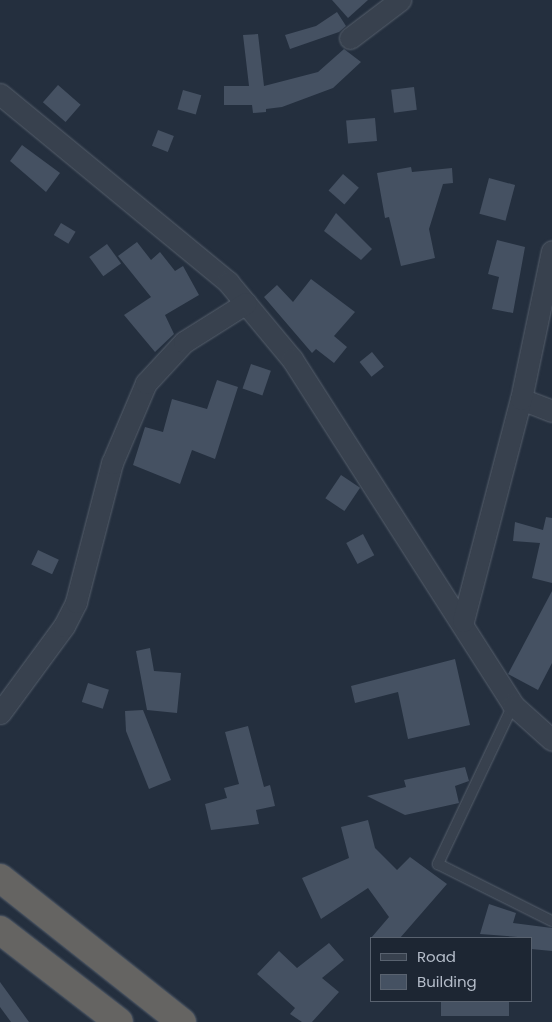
<!DOCTYPE html>
<html>
<head>
<meta charset="utf-8">
<style>
  body { margin:0 }
  #map { position:relative; width:552px; height:1022px; overflow:hidden; background:#242f3e; font-family:Poppins,sans-serif }
  div>[style] { position:absolute }
  [style*='--x'] { left:calc(var(--x)*1px); top:calc(var(--y)*1px); width:calc(var(--w)*1px); rotate:calc(var(--a)*1deg) }
  .building>* { inset:0; background:#455162; transform-origin:0 0 }
  .roads { filter:drop-shadow(0 0 1px #565f6c) drop-shadow(0 0 1px #565f6c) }
  .service>* { height:10px; margin:-5px; padding:0 5px; transform-origin:5px; border-radius:5px; background:#38414e }
  .minor>* { height:21px; margin:-10.5px; padding:0 10.5px; transform-origin:10.5px; border-radius:10.5px; background:#38414e }
  .trunk>* { height:28px; margin:-14px; padding:0 14px; transform-origin:14px; border-radius:14px; background:#656462 }
  span { translate:-50% -50%; white-space:nowrap; text-align:center; line-height:1.15; -webkit-text-stroke:5px #1d2633; paint-order:stroke }
  .legend { position:absolute; left:370px; top:937px; width:162px; height:65px; box-sizing:border-box; background:#1d2633; border:1px solid #59626f; margin:0; padding:6px 9px; list-style:none; font-size:15px; color:#b4bcc9 }
  .legend li { display:flex; align-items:center; gap:10px; height:25px }
  .legend b { width:25px; border:1px solid #59626f }
</style>
</head>
<body>
<div id="map">
  <div class="building">
    <i style="clip-path:polygon(332px 0,368px 0,348px 18px)"></i>
    <i style="clip-path:polygon(337px 12px,346px 26px,339px 32px,290px 49px,285px 35px,316px 26px)"></i>
    <i style="clip-path:polygon(258px 34px,264px 86px,318px 72px,344px 49px,361px 62px,333px 88px,282px 107px,266px 109px,266px 105px,266px 112px,253px 113px,252px 105px,224px 105px,224px 86px,249px 86px,243px 35px)"></i>
    <i style="left:58px;top:85px;width:30px;height:23px;rotate:41deg"></i>
    <i style="left:414px;top:87px;width:23px;height:23px;rotate:83deg"></i>
    <i style="left:183px;top:90px;width:19px;height:20px;rotate:16deg"></i>
    <i style="left:375px;top:118px;width:23px;height:29px;rotate:85deg"></i>
    <i style="left:158px;top:130px;width:17px;height:17px;rotate:21deg"></i>
    <i style="clip-path:polygon(22px 145px,60px 173px,46px 192px,10px 161px)"></i>
    <i style="clip-path:polygon(411px 167px,412px 172px,452px 168px,453px 183px,443px 184px,429px 229px,435px 258px,401px 266px,389px 217px,385px 218px,377px 173px)"></i>
    <i style="left:343px;top:174px;width:21px;height:22px;rotate:41deg"></i>
    <i style="left:489px;top:178px;width:27px;height:37px;rotate:15deg"></i>
    <i style="clip-path:polygon(336px 213px,372px 249px,361px 260px,324px 231px)"></i>
    <i style="left:61px;top:223px;width:17px;height:14px;rotate:31deg"></i>
    <i style="clip-path:polygon(497px 240px,525px 247px,513px 313px,492px 309px,499px 277px,488px 274px)"></i>
    <i style="clip-path:polygon(137px 242px,151px 260px,160px 252px,175px 271px,183px 266px,199px 295px,165px 315px,174px 334px,155px 352px,124px 315px,151px 297px,118px 256px)"></i>
    <i style="left:107px;top:244px;width:24px;height:22px;rotate:54deg"></i>
    <i style="clip-path:polygon(311px 279px,355px 312px,334px 336px,347px 347px,334px 363px,316px 349px,312px 353px,264px 297px,277px 285px,293px 302px)"></i>
    <i style="left:372px;top:352px;width:19px;height:16px;rotate:51deg"></i>
    <i style="left:251px;top:364px;width:21px;height:26px;rotate:19deg"></i>
    <i style="clip-path:polygon(217px 380px,238px 387px,215px 459px,192px 450px,180px 484px,133px 465px,145px 427px,163px 432px,172px 399px,207px 409px)"></i>
    <i style="left:341px;top:475px;width:23px;height:28px;rotate:34deg"></i>
    <i style="clip-path:polygon(546px 517px,552px 518px,552px 583px,532px 578px,540px 543px,513px 541px,515px 522px,543px 530px)"></i>
    <i style="left:363px;top:534px;width:24px;height:19px;rotate:62deg"></i>
    <i style="left:38px;top:550px;width:23px;height:16px;rotate:25deg"></i>
    <i style="clip-path:polygon(552px 591px,552px 663px,538px 690px,508px 674px)"></i>
    <i style="clip-path:polygon(150px 648px,154px 671px,181px 673px,177px 713px,147px 710px,136px 651px)"></i>
    <i style="clip-path:polygon(455px 659px,470px 725px,408px 739px,398px 692px,355px 703px,351px 686px)"></i>
    <i style="left:88px;top:683px;width:22px;height:20px;rotate:18deg"></i>
    <i style="clip-path:polygon(143px 710px,171px 780px,149px 789px,126px 731px,125px 711px)"></i>
    <i style="clip-path:polygon(248px 726px,264px 787px,270px 785px,275px 806px,256px 810px,259px 824px,211px 830px,205px 804px,227px 798px,224px 788px,239px 784px,225px 732px)"></i>
    <i style="clip-path:polygon(465px 767px,469px 781px,455px 786px,459px 803px,405px 815px,367px 796px,406px 787px,404px 780px)"></i>
    <i style="clip-path:polygon(368px 820px,375px 848px,397px 870px,410px 857px,447px 884px,400px 938px,371px 938px,389px 917px,368px 888px,321px 919px,302px 878px,349px 858px,341px 827px)"></i>
    <i style="clip-path:polygon(489px 904px,516px 913px,513px 923px,552px 928px,552px 951px,531px 949px,531px 938px,480px 934px)"></i>
    <i style="clip-path:polygon(329px 943px,344px 960px,322px 978px,339px 992px,312px 1022px,302px 1022px,290px 1014px,295px 1008px,257px 974px,279px 951px,297px 968px)"></i>
    <i style="clip-path:polygon(0 982px,29px 1022px,11px 1022px,0 1007px)"></i>
    <i style="left:441px;top:1001px;width:68px;height:15px"></i>
  </div>
  <div class="roads">
    <div class="service">
      <i style="--x:513;--y:705;--w:176;--a:115.3"></i>
      <i style="--x:438;--y:864;--w:127;--a:26.6"></i>
    </div>
    <div class="minor">
      <i style="--x:350;--y:38;--w:63;--a:-37.2"></i>
      <i style="--x:0;--y:94;--w:296;--a:39.5"></i>
      <i style="--x:228;--y:282;--w:100;--a:50.3"></i>
      <i style="--x:292;--y:359;--w:411;--a:57.4"></i>
      <i style="--x:513;--y:705;--w:52;--a:41.9"></i>
      <i style="--x:521;--y:399;--w:33;--a:21"></i>
      <i style="--x:463;--y:621;--w:229;--a:-75.4"></i>
      <i style="--x:521;--y:399;--w:151;--a:-78.2"></i>
      <i style="--x:0;--y:713;--w:108;--a:-53.7"></i>
      <i style="--x:64;--y:626;--w:27;--a:-63"></i>
      <i style="--x:76;--y:602;--w:144;--a:-75.5"></i>
      <i style="--x:112;--y:463;--w:87;--a:-67"></i>
      <i style="--x:146;--y:383;--w:56;--a:-47.2"></i>
      <i style="--x:184;--y:342;--w:73;--a:-32.2"></i>
    </div>
    <div class="trunk">
      <i style="--x:0;--y:878;--w:232;--a:38.4"></i>
      <i style="--x:0;--y:930;--w:150;--a:37.7"></i>
    </div>
  </div>
  <ul class="legend">
  <li><b style="height:6px;background:#38414e"></b>Road</li>
  <li><b style="height:14px;background:#455162"></b>Building</li>
  </ul>
</div>
</body>
</html>
